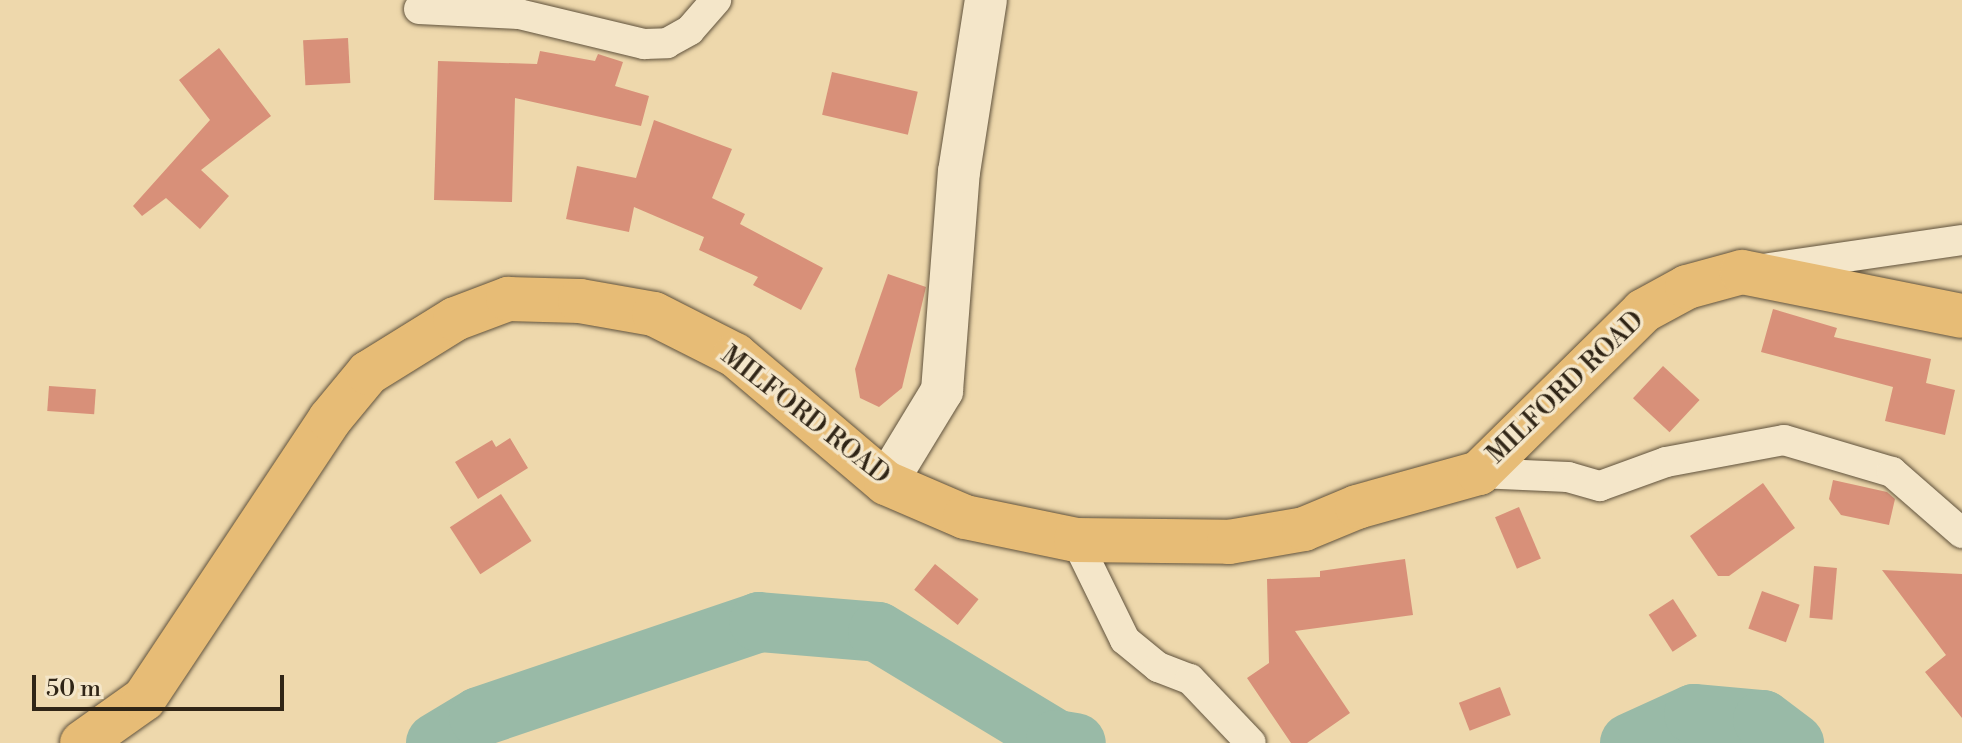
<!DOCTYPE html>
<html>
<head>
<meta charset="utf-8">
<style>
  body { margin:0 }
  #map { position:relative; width:1962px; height:743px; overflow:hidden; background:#eed8ac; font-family:"Libre Bodoni",serif }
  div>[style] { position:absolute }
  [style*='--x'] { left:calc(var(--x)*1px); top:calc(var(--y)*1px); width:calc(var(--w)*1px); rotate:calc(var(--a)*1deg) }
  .river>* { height:60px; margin:-30px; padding:0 30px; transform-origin:30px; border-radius:30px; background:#99baa7 }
  .building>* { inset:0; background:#d89079; transform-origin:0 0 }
  .roads { filter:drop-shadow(0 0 2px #60523c) drop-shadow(0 0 2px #60523c) }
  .street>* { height:30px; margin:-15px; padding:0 15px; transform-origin:15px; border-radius:15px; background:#f4e6c9 }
  .secondary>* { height:42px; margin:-21px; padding:0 21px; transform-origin:21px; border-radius:21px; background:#f4e6c9 }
  .primary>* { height:44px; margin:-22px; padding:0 22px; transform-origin:22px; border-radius:22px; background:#e7bc76 }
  span { translate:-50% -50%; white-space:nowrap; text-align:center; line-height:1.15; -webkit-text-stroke:7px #f4e6c9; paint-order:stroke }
  .street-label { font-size:26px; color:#302516 }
  .scale { position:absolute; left:32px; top:675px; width:252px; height:36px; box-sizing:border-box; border:4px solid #302516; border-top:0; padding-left:10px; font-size:24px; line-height:28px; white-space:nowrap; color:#302516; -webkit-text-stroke:6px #f4e6c9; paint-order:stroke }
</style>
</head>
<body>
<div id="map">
  <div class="river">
    <i style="--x:436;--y:743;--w:50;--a:-31.2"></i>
    <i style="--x:479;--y:717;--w:296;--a:-18.7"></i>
    <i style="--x:759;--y:622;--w:119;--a:4.8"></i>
    <i style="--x:878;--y:632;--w:208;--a:31.2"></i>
    <i style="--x:1056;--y:740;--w:20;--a:9"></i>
    <i style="--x:1630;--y:743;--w:70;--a:-24.4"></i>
    <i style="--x:1694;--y:714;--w:69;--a:5"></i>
    <i style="--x:1763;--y:720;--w:39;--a:37"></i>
  </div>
  <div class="building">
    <i style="left:348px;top:38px;width:45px;height:45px;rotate:87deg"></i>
    <i style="clip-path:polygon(219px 48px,271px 116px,201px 170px,229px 196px,200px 229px,166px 198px,142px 216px,133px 206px,210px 120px,179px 80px)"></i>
    <i style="clip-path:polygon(540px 51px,595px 61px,598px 54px,623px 62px,615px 86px,649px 96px,641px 126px,515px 98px,512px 202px,434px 200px,438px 61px,537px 64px)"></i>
    <i style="left:832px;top:72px;width:88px;height:44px;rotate:13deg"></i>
    <i style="clip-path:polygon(654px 120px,732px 149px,712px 198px,745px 214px,740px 224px,823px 268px,801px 310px,753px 285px,758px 277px,699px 250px,704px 237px,634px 207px,629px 232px,566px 219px,577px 166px,636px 178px)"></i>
    <i style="clip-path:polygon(888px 274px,926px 287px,902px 388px,879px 407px,860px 398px,855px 369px)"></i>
    <i style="clip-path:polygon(1773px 309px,1837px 328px,1834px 337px,1931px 359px,1926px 383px,1955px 390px,1945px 435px,1885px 421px,1893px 387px,1761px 352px)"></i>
    <i style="left:1663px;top:366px;width:50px;height:44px;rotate:43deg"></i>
    <i style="left:49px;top:386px;width:47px;height:25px;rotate:4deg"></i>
    <i style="clip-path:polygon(510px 438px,528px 468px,478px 499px,455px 462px,492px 440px,496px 447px)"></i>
    <i style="clip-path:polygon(1833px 480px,1887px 492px,1895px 499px,1889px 525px,1841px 515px,1829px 499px)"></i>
    <i style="clip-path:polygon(1763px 483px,1795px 528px,1729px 576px,1718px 576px,1690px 536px)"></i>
    <i style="left:501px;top:494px;width:56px;height:61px;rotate:57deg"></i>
    <i style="left:1519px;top:507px;width:56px;height:26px;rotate:67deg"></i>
    <i style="clip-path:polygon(1405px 559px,1413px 615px,1295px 631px,1350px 713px,1307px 743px,1291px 743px,1247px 678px,1269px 663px,1267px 579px,1320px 577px,1320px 571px)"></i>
    <i style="left:935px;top:564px;width:56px;height:33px;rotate:39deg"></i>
    <i style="left:1814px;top:566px;width:23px;height:52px;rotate:5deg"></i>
    <i style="clip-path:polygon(1882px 570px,1962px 574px,1962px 718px,1925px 672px,1946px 655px)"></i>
    <i style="left:1762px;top:591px;width:40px;height:40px;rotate:20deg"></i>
    <i style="left:1673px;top:599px;width:44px;height:29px;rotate:57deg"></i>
    <i style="left:1500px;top:687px;width:30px;height:44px;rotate:69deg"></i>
  </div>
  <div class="roads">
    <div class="street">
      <i style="--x:419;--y:9;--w:100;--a:2.9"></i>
      <i style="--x:519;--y:14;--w:129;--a:13.5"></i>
      <i style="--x:644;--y:44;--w:23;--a:-2"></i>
      <i style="--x:667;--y:43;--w:26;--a:-29"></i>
      <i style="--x:690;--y:30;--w:40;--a:-49"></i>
      <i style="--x:1770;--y:268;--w:194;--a:-8.3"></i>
      <i style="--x:1479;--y:473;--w:89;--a:2.6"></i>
      <i style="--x:1568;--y:477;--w:33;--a:16"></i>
      <i style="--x:1600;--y:486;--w:70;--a:-20"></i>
      <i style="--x:1666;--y:462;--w:120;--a:-10.6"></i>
      <i style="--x:1784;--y:440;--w:113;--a:16.5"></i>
      <i style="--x:1892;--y:472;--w:93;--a:41.1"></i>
      <i style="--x:1076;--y:540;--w:111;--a:63.9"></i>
      <i style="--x:1125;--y:640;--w:43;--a:39.3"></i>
      <i style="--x:1158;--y:667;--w:34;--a:21"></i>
      <i style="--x:1190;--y:679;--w:88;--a:46.4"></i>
    </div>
    <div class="secondary">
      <i style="--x:886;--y:483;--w:108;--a:-58.7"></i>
      <i style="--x:942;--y:391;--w:220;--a:-85.6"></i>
      <i style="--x:959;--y:172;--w:174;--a:-81.1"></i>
    </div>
    <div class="primary">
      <i style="--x:82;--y:743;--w:76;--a:-35.4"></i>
      <i style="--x:144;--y:699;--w:336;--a:-56.4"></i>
      <i style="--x:330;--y:419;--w:60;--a:-50.4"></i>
      <i style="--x:368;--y:373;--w:102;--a:-31.8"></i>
      <i style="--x:455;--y:319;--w:57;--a:-20.7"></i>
      <i style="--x:508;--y:299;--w:72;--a:1.6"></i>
      <i style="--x:580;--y:301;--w:75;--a:10"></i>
      <i style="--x:654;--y:314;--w:91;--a:26.8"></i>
      <i style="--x:735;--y:355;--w:198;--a:40.3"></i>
      <i style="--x:886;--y:483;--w:86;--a:23.3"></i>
      <i style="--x:965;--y:517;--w:113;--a:11.7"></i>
      <i style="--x:1076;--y:540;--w:153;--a:0.7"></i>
      <i style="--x:1229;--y:542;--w:76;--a:-9.8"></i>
      <i style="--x:1304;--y:529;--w:57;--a:-22.5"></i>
      <i style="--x:1357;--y:507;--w:127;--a:-15.6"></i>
      <i style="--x:1479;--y:473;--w:231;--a:-44.6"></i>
      <i style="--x:1643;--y:311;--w:50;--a:-28.6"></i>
      <i style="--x:1687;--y:287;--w:57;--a:-15.3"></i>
      <i style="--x:1742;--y:272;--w:224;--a:11.3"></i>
    </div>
  </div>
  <div class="street-label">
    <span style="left:1566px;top:388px;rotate:-44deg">MILFORD ROAD</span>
    <span style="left:805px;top:416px;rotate:38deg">MILFORD ROAD</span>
  </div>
  <div class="scale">50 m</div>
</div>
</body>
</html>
